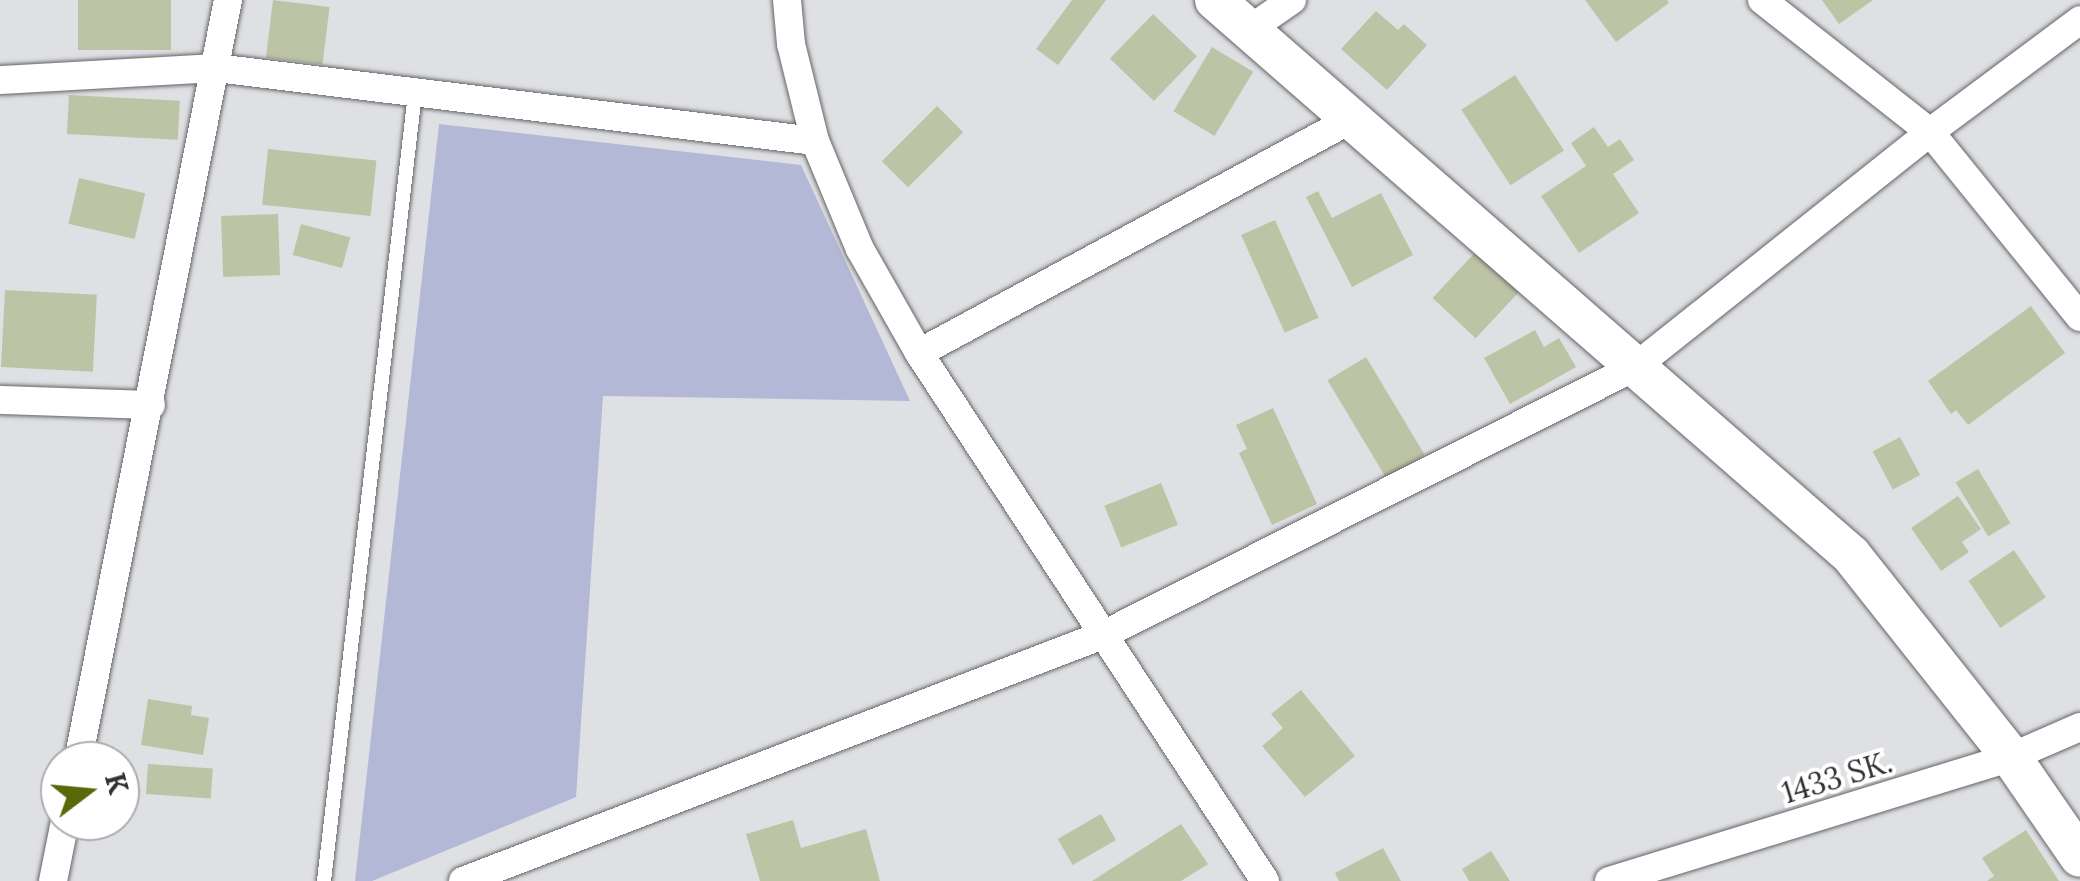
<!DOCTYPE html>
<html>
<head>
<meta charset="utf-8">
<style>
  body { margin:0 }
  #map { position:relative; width:2080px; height:881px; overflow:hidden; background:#dfe0e3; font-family:Lora,serif }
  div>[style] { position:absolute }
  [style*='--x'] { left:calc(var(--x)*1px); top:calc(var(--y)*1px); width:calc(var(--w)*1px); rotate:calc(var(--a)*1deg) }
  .green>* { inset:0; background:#b2b8d6 }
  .building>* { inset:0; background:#bdc4a5; transform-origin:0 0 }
  .roads { filter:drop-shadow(0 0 2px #656568) drop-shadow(0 0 2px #656568) }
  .lane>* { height:14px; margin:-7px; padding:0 7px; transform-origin:7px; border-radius:7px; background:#fff }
  .street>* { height:28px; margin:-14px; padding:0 14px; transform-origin:14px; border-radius:14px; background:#fff }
  .secondary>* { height:40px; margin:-20px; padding:0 20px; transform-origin:20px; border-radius:20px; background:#fff }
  span { translate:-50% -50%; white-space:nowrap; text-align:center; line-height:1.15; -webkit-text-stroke:8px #fff; paint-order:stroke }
  .street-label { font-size:30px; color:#303031 }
  .north { position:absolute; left:40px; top:741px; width:100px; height:100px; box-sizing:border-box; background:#fff; border:2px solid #acacad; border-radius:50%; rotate:74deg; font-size:28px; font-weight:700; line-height:40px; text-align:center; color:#303031 }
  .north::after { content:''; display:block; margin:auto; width:35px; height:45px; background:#5b670b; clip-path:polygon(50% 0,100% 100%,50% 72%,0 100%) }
</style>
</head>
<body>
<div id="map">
  <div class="green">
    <i style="clip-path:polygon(439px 124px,801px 165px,910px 401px,603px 396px,576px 797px,372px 881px,355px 881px)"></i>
  </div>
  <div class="building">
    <i style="left:78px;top:0;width:93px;height:50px"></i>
    <i style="left:273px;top:0;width:57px;height:58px;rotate:7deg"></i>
    <i style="clip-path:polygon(1072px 0,1106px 0,1058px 65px,1036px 49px)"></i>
    <i style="clip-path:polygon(1585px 0,1667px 0,1669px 3px,1616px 42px)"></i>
    <i style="clip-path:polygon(1822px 0,1873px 0,1839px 24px)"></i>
    <i style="clip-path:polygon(1376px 11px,1398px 30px,1404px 24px,1427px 45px,1387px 90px,1341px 49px)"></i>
    <i style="left:1153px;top:14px;width:61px;height:62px;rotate:44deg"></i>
    <i style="left:1212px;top:47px;width:48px;height:75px;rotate:31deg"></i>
    <i style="left:1515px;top:75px;width:90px;height:64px;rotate:57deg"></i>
    <i style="left:69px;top:95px;width:111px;height:39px;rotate:3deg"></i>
    <i style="left:937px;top:106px;width:37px;height:78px;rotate:45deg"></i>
    <i style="clip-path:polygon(1594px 127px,1608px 147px,1620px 139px,1634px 160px,1613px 174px,1639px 213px,1579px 253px,1541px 196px,1586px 166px,1571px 143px)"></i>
    <i style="left:268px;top:149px;width:109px;height:56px;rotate:6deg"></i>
    <i style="left:79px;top:178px;width:68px;height:47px;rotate:13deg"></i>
    <i style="clip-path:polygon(1318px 191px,1332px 218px,1381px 193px,1413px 255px,1352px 287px,1306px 197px)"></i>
    <i style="left:278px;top:214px;width:61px;height:57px;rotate:88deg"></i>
    <i style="left:1275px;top:220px;width:107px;height:37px;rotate:66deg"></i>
    <i style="left:301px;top:224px;width:51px;height:32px;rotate:15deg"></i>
    <i style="left:1483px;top:244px;width:59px;height:74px;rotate:43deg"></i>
    <i style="left:5px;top:290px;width:92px;height:77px;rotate:3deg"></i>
    <i style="clip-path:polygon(2031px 306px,2065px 353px,1968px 425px,1956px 410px,1951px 414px,1928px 381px)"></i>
    <i style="clip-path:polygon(1535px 330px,1544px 347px,1559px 338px,1576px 367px,1510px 404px,1484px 358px)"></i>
    <i style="left:1366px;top:357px;width:114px;height:45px;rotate:59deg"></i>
    <i style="clip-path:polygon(1273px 408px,1317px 504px,1272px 525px,1239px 453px,1247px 449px,1236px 425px)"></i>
    <i style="left:1900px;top:437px;width:43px;height:31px;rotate:62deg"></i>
    <i style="left:1978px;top:469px;width:63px;height:26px;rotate:59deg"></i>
    <i style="left:1161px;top:483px;width:45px;height:61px;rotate:68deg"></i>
    <i style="clip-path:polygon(1958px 496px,1981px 529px,1962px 542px,1969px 552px,1941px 571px,1911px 528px)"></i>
    <i style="left:2014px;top:550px;width:57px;height:55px;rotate:56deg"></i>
    <i style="clip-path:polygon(1301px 690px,1355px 756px,1305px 797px,1262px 746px,1283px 728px,1271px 714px)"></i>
    <i style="clip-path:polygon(148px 699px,192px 706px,191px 715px,209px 718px,203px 755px,141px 745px)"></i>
    <i style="left:148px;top:764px;width:65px;height:30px;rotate:4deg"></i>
    <i style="left:1101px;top:814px;width:30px;height:50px;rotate:60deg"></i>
    <i style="clip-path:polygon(793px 820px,801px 848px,866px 829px,880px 881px,760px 881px,746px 834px)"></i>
    <i style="clip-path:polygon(1181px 824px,1208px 864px,1181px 881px,1092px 881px)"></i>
    <i style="clip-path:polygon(2026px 830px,2059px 881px,1987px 881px,1994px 876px,1982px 858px)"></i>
    <i style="clip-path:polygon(1383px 848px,1401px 881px,1339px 881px,1335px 873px)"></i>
    <i style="clip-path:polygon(1491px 851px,1510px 881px,1469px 881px,1462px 869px)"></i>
  </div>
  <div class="roads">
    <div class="lane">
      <i style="--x:324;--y:881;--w:793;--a:-83.41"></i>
    </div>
    <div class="street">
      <i style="--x:787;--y:0;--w:44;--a:84.8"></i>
      <i style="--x:791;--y:44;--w:100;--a:76.1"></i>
      <i style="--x:815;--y:141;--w:117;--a:67.4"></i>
      <i style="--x:860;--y:249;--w:120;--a:60.4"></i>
      <i style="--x:919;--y:353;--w:631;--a:56.76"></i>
      <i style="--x:1762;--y:0;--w:214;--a:38.2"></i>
      <i style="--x:1930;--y:132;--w:238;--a:51"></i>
      <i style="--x:1250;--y:29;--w:51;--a:-34.6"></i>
      <i style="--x:0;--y:80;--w:216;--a:-3.2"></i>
      <i style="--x:216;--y:68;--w:603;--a:6.95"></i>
      <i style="--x:919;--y:353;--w:490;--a:-28.4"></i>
      <i style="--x:0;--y:400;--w:151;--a:1.9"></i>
      <i style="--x:78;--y:761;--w:776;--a:-78.85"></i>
      <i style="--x:53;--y:881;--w:61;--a:-78.7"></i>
      <i style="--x:463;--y:881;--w:686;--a:-21.03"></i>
      <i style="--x:1103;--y:635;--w:596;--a:-26.74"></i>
      <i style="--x:1635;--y:367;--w:377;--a:-38.5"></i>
      <i style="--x:1930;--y:132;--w:187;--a:-36.7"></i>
      <i style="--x:1609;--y:881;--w:421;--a:-17.1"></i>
      <i style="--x:2011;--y:757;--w:75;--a:-23.5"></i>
    </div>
    <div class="secondary">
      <i style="--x:1215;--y:0;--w:844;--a:41.11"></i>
      <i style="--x:1851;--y:555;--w:258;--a:51.6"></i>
      <i style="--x:2011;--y:757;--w:121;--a:55.4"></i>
    </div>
  </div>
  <div class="street-label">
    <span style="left:1837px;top:777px;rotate:-17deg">1433 SK.</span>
  </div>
  <div class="north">K</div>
</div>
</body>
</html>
